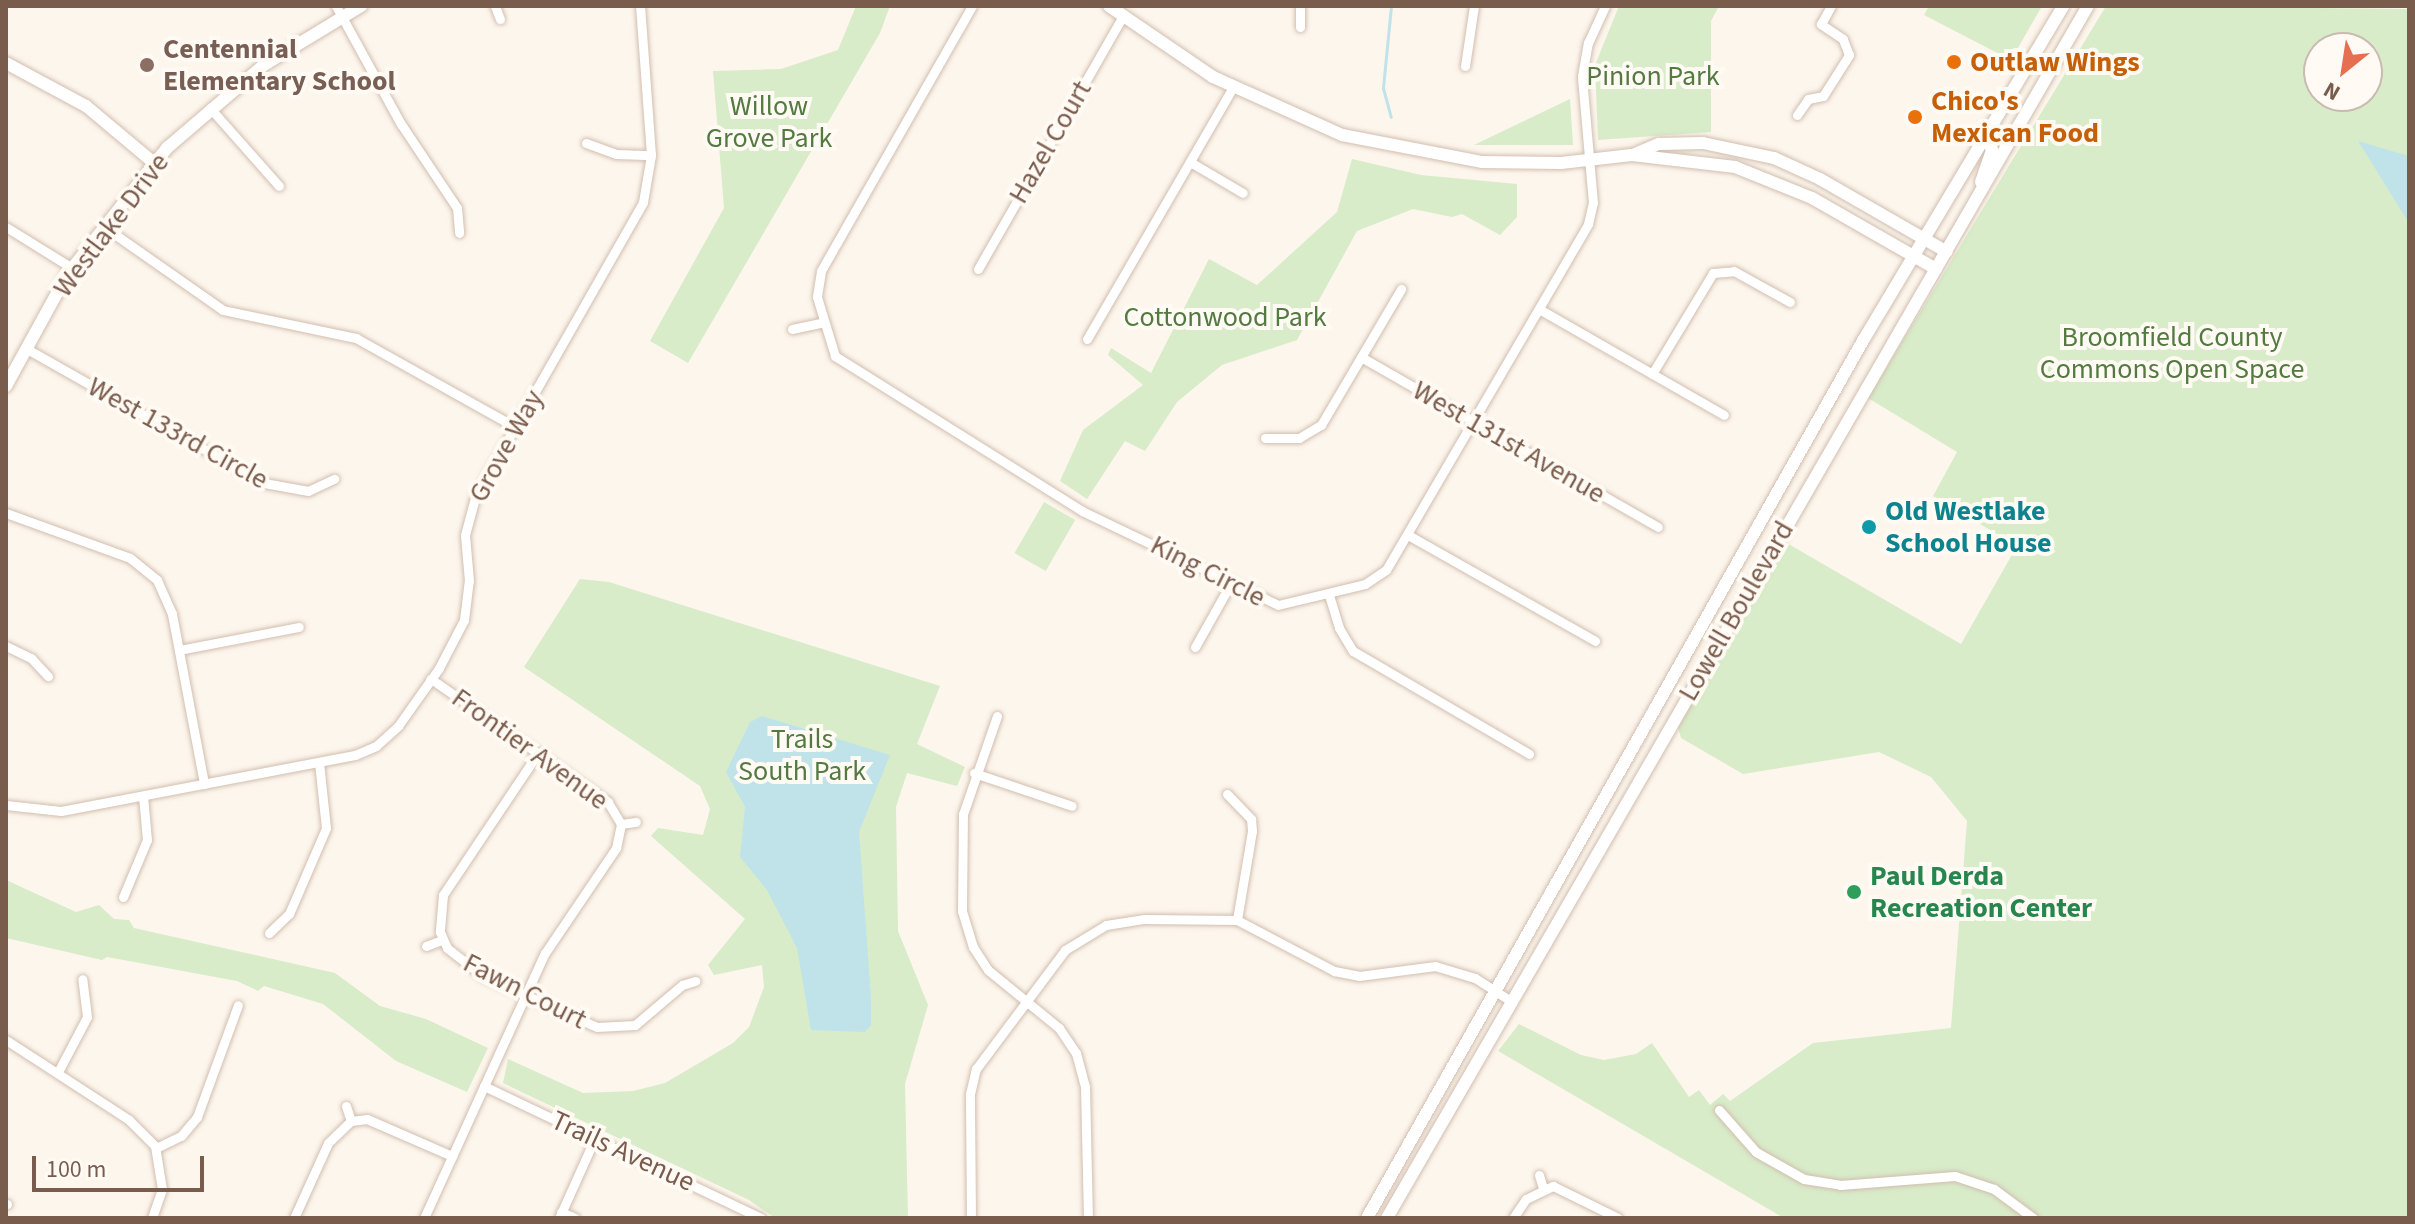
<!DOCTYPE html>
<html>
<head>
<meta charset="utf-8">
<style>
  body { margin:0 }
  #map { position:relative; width:2415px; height:1224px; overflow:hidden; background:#fdf6ec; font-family:"Source Sans 3",sans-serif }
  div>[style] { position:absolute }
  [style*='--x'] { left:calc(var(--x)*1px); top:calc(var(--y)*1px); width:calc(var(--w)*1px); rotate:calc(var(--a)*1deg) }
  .green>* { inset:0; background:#d8ecc9; transform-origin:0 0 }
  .water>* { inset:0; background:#bfe3e8 }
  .stream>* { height:3px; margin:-1.5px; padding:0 1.5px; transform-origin:1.5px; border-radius:1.5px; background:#bfe3e8 }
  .roads { filter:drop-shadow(0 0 2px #d1beb0) drop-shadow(0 0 2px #d1beb0) }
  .street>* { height:9px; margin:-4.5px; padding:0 4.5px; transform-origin:4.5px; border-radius:4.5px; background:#fff }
  .secondary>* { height:12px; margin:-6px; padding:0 6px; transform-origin:6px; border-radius:6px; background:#fff }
  .dots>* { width:22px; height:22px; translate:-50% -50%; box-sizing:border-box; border:4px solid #fffaf3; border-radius:50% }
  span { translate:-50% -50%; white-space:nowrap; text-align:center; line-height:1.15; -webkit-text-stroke:8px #fffaf3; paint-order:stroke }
  .education-label { font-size:28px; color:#785e54; font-weight:700 }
  .left { translate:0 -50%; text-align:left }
  .food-label { font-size:28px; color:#c56008; font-weight:700 }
  .park-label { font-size:28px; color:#537a41 }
  .street-label { font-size:28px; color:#7a5c4d }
  .culture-label { font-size:28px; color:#0d838f; font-weight:700 }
  .leisure-label { font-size:28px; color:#27864d; font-weight:700 }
  .frame { position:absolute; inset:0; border:8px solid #7a5c4d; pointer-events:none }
  .north { position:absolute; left:2303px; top:32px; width:80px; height:80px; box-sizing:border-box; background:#fffaf3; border:2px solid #cabbb1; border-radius:50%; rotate:210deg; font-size:22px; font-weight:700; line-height:32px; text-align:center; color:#7a5c4d }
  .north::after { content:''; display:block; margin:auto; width:28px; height:36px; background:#e76f51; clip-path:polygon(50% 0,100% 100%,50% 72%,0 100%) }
  .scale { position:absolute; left:32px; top:1156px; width:172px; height:36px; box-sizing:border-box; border:4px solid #7a5c4d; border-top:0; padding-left:10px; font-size:24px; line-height:28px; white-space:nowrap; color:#7a5c4d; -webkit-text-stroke:6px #fffaf3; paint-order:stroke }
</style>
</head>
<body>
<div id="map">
  <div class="green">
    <i style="clip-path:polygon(856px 6px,890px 6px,880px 33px,688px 363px,650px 341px,724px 208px,713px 71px,781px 69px,838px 50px)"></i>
    <i style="clip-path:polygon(1619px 6px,1719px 6px,1711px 21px,1711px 132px,1598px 140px,1595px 65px)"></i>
    <i style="clip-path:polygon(1929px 6px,2042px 6px,2011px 60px,1924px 15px)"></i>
    <i style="clip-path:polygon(evenodd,2106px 6px,2409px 9px,2409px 1218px,1784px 1218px,1498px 1051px,1519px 1024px,1581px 1055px,1604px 1060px,1636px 1054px,1652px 1043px,1689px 1097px,1699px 1090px,1710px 1105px,1723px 1094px,1730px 1101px,1813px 1043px,1951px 1028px,1967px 821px,1931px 777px,1879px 752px,1743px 774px,1681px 738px,1678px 727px,1785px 542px,1961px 644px,2017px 546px,1933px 496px,1957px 452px,1868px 398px,2106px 6px,2319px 48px,2367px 48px,2367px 96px,2319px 96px,2319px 48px)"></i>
    <i style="clip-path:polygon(1570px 99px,1573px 145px,1474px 145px)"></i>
    <i style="clip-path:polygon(1352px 159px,1421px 175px,1517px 184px,1517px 217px,1500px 235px,1462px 214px,1452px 217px,1413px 209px,1357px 231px,1297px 340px,1222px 365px,1177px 402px,1145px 451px,1125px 441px,1087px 499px,1060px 481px,1083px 430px,1143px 385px,1108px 355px,1111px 348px,1151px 373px,1209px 259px,1257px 285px,1337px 212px)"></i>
    <i style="left:1044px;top:502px;width:36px;height:59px;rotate:30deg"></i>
    <i style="clip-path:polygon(580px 579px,609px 582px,940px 686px,917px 744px,965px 767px,957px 786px,907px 773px,896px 807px,898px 931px,928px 1005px,905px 1084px,908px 1218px,775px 1218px,749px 1200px,503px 1083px,508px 1059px,583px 1093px,633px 1091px,665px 1083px,733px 1043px,749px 1027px,764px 987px,762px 965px,714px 975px,708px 965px,745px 919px,651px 836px,658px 828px,703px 835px,710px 809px,700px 786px,524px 667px)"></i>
    <i style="clip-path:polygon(6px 880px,76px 912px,99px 905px,114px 919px,129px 920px,134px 928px,335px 973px,380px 1006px,426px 1019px,488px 1048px,467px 1092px,396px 1061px,323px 1004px,264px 986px,258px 991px,237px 981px,107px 957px,102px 960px,6px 938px)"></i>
  </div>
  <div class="water">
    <i style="clip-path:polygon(2358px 141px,2409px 156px,2409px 223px)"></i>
    <i style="clip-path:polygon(762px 716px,890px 755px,859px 832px,871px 998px,871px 1025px,865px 1032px,811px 1030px,797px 948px,767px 890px,740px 857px,745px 807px,726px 772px,750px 722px)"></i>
  </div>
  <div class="stream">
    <i style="--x:1391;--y:6;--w:82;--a:95.6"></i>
    <i style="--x:1383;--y:88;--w:30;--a:75"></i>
  </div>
  <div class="roads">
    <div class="street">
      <i style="--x:336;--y:6;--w:135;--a:61.2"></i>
      <i style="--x:401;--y:124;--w:101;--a:56.3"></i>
      <i style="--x:457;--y:208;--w:25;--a:85"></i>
      <i style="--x:495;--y:6;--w:14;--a:69"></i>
      <i style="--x:972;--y:6;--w:305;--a:119.7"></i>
      <i style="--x:821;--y:271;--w:26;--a:99"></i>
      <i style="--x:817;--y:297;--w:62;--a:73"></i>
      <i style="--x:835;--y:356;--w:292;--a:32.1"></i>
      <i style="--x:1082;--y:511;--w:217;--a:25.6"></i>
      <i style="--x:1278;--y:605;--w:89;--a:-13.6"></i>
      <i style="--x:1365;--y:584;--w:25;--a:-34"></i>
      <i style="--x:1386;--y:570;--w:401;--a:-59.7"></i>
      <i style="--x:1588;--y:224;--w:22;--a:-77"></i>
      <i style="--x:1593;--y:203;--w:127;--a:-95"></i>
      <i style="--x:1582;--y:76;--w:34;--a:-80"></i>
      <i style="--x:1588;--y:43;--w:41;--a:-65.3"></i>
      <i style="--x:1300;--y:27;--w:21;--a:-90"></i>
      <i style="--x:1465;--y:66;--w:61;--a:-81.5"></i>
      <i style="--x:210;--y:108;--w:104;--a:48.5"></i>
      <i style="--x:1797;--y:115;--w:19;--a:-55"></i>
      <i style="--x:1808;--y:99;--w:15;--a:-11"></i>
      <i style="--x:1823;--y:96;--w:49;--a:-57.6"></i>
      <i style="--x:1849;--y:55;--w:17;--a:-111"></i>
      <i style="--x:1843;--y:39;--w:27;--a:-146"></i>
      <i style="--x:1821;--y:24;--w:21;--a:-61"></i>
      <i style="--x:586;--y:143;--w:32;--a:20"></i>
      <i style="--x:616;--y:154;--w:35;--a:2"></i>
      <i style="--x:1190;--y:162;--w:61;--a:30.3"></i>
      <i style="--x:103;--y:226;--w:146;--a:35"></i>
      <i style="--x:223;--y:310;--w:136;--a:11.9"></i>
      <i style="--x:356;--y:338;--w:182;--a:29.2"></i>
      <i style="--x:6;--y:227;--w:78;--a:31.8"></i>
      <i style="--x:978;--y:269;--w:292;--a:-60.2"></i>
      <i style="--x:1539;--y:309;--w:213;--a:29.8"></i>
      <i style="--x:792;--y:329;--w:33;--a:-12"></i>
      <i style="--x:1087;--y:339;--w:291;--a:-59.9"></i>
      <i style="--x:27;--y:349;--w:272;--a:29.5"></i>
      <i style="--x:264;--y:483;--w:45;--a:10.3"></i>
      <i style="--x:308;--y:491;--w:29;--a:-25"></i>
      <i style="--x:1361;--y:357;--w:342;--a:29.8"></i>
      <i style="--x:1652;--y:374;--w:118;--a:-58.9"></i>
      <i style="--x:1713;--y:273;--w:21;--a:-5"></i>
      <i style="--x:1734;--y:271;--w:64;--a:29"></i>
      <i style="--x:1265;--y:438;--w:34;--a:0"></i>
      <i style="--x:1299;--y:438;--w:26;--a:-31"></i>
      <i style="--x:1321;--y:425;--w:158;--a:-59.5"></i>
      <i style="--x:6;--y:513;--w:132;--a:19.9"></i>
      <i style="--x:130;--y:558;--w:35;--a:39"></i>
      <i style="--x:157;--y:580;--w:37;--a:66"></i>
      <i style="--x:172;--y:614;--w:173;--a:79.3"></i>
      <i style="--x:1408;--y:535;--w:215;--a:29.5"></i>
      <i style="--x:1329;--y:595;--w:34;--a:73"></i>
      <i style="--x:1339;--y:628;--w:27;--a:59"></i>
      <i style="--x:1353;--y:651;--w:204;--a:30.3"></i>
      <i style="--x:6;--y:646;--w:28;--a:26"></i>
      <i style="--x:31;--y:658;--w:25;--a:47"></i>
      <i style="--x:1195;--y:647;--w:73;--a:-60.6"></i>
      <i style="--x:179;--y:650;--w:122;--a:-10.9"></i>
      <i style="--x:997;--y:716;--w:104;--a:109.1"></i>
      <i style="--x:963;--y:814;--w:97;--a:90.6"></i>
      <i style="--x:962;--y:911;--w:38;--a:73"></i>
      <i style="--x:973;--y:947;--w:27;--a:57"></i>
      <i style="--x:988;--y:970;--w:92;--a:39.2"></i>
      <i style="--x:1059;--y:1028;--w:30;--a:56"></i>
      <i style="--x:1076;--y:1053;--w:35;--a:75"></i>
      <i style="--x:1085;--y:1087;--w:131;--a:88.7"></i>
      <i style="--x:538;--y:753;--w:171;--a:123.8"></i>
      <i style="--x:443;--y:895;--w:37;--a:95"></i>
      <i style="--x:440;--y:932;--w:17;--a:66"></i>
      <i style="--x:447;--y:948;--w:46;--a:37.9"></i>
      <i style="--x:483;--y:976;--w:125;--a:24.1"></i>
      <i style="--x:597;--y:1027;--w:38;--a:-3"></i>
      <i style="--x:635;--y:1025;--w:62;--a:-40.4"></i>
      <i style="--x:682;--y:985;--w:14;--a:-17"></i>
      <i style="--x:974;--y:773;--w:103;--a:18.6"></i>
      <i style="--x:1227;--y:794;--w:35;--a:46"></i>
      <i style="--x:1251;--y:819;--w:12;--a:85"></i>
      <i style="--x:1252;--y:831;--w:90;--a:99.6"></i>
      <i style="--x:6;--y:805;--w:55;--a:6.2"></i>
      <i style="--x:61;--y:811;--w:299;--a:-10.8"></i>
      <i style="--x:355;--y:755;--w:23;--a:-23"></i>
      <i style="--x:376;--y:746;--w:30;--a:-42"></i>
      <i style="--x:398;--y:726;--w:71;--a:-54.7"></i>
      <i style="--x:439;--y:668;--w:54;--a:-62.5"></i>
      <i style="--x:464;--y:620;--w:39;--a:-83"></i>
      <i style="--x:469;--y:581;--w:46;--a:-95"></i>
      <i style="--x:465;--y:535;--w:39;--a:-75"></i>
      <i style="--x:475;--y:497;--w:339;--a:-60.3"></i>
      <i style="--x:643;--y:202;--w:48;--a:-80.3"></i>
      <i style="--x:651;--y:155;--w:149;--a:-94.2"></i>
      <i style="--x:621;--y:824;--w:15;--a:-8"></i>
      <i style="--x:123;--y:897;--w:62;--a:-67.2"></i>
      <i style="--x:147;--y:840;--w:44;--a:-95.2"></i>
      <i style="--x:269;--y:933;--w:28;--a:-44"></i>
      <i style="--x:289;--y:914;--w:94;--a:-66.7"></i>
      <i style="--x:326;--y:828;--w:66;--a:-96.1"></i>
      <i style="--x:426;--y:946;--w:17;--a:-21"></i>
      <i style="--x:6;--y:1040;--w:147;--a:33"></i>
      <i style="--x:129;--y:1120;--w:37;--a:45"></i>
      <i style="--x:155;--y:1146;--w:44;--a:80.8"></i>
      <i style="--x:162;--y:1189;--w:31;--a:109"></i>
      <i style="--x:58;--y:1072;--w:62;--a:-62.2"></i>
      <i style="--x:87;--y:1017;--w:38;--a:-97"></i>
      <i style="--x:484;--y:1086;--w:307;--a:25.5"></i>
      <i style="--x:346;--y:1106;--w:16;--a:72"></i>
      <i style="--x:1719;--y:1110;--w:56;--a:48.6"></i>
      <i style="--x:1756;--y:1152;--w:55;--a:29.4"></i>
      <i style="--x:1804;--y:1179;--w:36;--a:9"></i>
      <i style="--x:1840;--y:1185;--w:115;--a:-4.5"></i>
      <i style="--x:1955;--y:1176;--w:41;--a:18.4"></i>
      <i style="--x:1994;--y:1189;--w:49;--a:36.6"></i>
      <i style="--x:156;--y:1148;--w:28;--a:-26"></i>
      <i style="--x:181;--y:1136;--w:25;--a:-50"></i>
      <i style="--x:197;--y:1117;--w:119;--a:-69.9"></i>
      <i style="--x:1539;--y:1175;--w:14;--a:73"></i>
      <i style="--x:6;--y:1204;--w:1;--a:0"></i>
      <i style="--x:561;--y:1212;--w:15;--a:23"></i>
      <i style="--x:294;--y:1218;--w:82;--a:-65.6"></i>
      <i style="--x:328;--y:1143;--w:32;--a:-44"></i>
      <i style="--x:351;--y:1121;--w:16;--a:-7"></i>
      <i style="--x:367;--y:1119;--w:93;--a:23.5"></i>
      <i style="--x:424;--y:1218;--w:291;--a:-65.5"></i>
      <i style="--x:545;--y:953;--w:127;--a:-55.9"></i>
      <i style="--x:616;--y:848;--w:25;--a:-78"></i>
      <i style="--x:621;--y:824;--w:26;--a:-121"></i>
      <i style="--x:608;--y:802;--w:216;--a:-145.2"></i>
      <i style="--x:559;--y:1218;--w:88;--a:-65.8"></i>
      <i style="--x:971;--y:1218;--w:124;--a:-90.5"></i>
      <i style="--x:970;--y:1094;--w:26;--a:-77"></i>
      <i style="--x:976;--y:1069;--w:149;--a:-53.2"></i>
      <i style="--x:1065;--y:950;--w:48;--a:-31.4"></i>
      <i style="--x:1106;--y:925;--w:39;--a:-9"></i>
      <i style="--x:1145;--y:919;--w:92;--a:0.6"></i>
      <i style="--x:1237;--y:920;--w:110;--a:27.7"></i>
      <i style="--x:1334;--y:971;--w:25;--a:11"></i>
      <i style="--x:1359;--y:976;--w:77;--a:-7.5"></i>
      <i style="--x:1435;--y:966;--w:42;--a:16.7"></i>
      <i style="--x:1475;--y:978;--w:43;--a:32.6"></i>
      <i style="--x:1513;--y:1218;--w:23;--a:-56"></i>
      <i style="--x:1526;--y:1199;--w:30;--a:-26"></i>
      <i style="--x:1553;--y:1186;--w:72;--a:26.2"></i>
    </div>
    <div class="secondary">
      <i style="--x:1109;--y:6;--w:126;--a:34.3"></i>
      <i style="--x:1213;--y:77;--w:141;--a:24.2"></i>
      <i style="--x:1342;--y:135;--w:143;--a:10.9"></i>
      <i style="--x:1482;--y:162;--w:79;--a:0.7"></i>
      <i style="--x:1561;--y:163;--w:71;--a:-6.4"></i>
      <i style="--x:1632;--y:155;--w:104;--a:6.6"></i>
      <i style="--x:1735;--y:167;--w:83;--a:21.9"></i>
      <i style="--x:1812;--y:198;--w:143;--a:29.8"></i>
      <i style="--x:6;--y:63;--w:91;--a:28.3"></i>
      <i style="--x:86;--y:106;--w:89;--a:40"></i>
      <i style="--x:1635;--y:154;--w:26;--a:-23"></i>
      <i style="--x:1659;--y:144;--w:44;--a:-1.3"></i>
      <i style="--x:1703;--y:143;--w:73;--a:11.9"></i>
      <i style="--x:1774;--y:158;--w:51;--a:24.5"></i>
      <i style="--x:1820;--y:179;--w:146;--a:29.9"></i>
      <i style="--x:1981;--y:182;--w:34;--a:-71"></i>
      <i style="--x:1992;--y:150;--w:17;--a:-111"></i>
      <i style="--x:6;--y:386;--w:127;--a:-61.2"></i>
      <i style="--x:67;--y:275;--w:162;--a:-51.8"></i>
      <i style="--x:167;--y:148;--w:128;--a:-40.6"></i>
      <i style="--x:264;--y:65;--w:114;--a:-31.3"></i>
      <i style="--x:1367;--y:1218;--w:1010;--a:-60.52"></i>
      <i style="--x:1864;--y:339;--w:388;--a:-59.1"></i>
      <i style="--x:1387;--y:1218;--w:1400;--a:-59.96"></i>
    </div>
  </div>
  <div class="dots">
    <i style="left:1954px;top:62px;background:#e8710a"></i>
    <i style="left:147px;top:65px;background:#8d6e63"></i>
    <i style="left:1915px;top:117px;background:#e8710a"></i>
    <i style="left:1869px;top:527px;background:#0f9aa8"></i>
    <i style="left:1854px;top:892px;background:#2e9e5b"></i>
  </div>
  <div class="education-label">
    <span class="left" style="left:163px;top:65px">Centennial<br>Elementary School</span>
  </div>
  <div class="food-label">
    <span class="left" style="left:1970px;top:62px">Outlaw Wings</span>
    <span class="left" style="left:1931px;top:117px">Chico's<br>Mexican Food</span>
  </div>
  <div class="park-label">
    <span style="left:1653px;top:76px">Pinion Park</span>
    <span style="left:769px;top:122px">Willow<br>Grove Park</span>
    <span style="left:1225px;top:317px">Cottonwood Park</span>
    <span style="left:2172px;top:353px">Broomfield County<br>Commons Open Space</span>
    <span style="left:802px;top:755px">Trails<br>South Park</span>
  </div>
  <div class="street-label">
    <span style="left:1050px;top:142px;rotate:-60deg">Hazel Court</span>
    <span style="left:111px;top:225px;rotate:-53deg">Westlake Drive</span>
    <span style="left:178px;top:433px;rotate:29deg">West 133rd Circle</span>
    <span style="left:1509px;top:442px;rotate:30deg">West 131st Avenue</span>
    <span style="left:506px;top:446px;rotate:-61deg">Grove Way</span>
    <span style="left:1208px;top:571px;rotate:27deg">King Circle</span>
    <span style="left:1736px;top:611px;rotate:-60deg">Lowell Boulevard</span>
    <span style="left:530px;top:749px;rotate:36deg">Frontier Avenue</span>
    <span style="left:525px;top:991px;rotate:27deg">Fawn Court</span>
    <span style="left:623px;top:1151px;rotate:25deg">Trails Avenue</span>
  </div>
  <div class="culture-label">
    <span class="left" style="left:1885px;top:527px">Old Westlake<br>School House</span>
  </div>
  <div class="leisure-label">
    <span class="left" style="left:1870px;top:892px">Paul Derda<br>Recreation Center</span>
  </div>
  <div class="frame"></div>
  <div class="north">N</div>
  <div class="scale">100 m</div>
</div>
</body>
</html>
